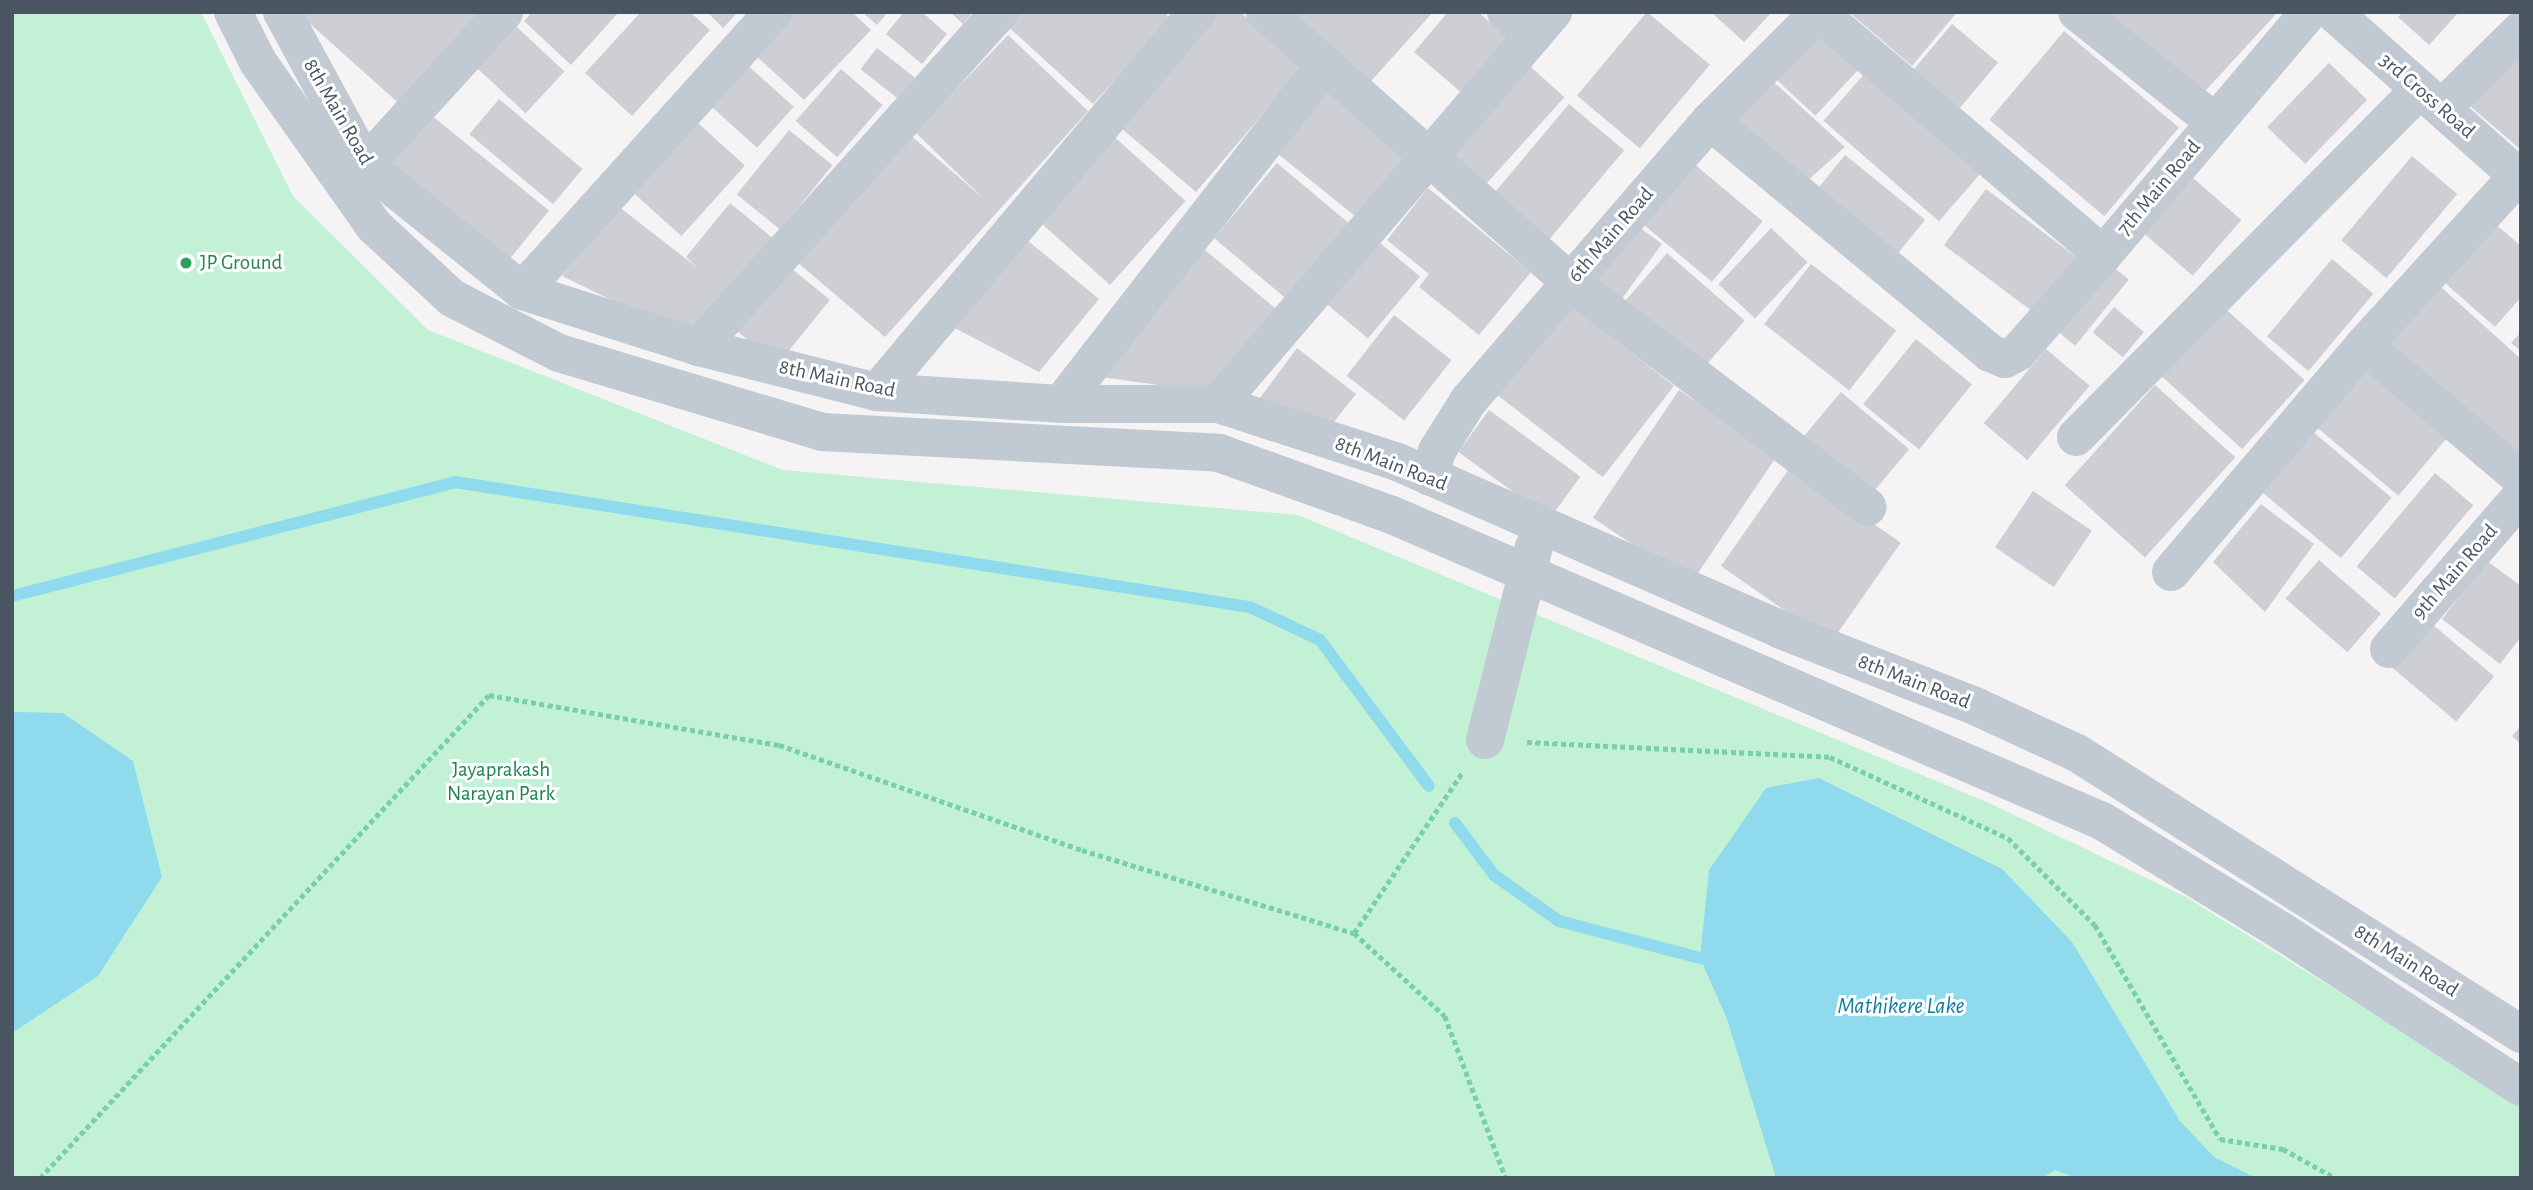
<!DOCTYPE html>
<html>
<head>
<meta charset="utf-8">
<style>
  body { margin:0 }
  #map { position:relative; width:2533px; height:1190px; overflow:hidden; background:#f5f3f3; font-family:"Alegreya Sans",sans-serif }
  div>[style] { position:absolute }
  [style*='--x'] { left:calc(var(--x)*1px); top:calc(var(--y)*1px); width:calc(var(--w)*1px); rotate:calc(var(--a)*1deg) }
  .green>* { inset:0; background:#c3f1d5 }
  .water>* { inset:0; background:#90daee }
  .stream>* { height:12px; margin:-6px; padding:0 6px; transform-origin:6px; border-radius:6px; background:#90daee }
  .building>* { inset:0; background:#cdcfd5; transform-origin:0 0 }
  .path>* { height:4.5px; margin-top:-2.25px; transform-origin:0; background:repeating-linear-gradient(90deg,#7ad0a6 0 5px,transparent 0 8.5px) }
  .minor>* { height:38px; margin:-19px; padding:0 19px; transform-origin:19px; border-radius:19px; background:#c1cad2 }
  .dots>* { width:19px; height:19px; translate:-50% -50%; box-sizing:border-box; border:4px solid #fff; border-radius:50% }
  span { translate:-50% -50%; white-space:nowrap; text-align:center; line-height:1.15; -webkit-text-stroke:6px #fff; paint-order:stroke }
  .street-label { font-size:21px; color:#4a5661 }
  .leisure-label { font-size:21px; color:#27864d }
  .left { translate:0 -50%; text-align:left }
  .park-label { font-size:21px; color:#17864f }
  .water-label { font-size:23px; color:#0c7c9b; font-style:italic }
  .frame { position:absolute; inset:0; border:14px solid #4a5661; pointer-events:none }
</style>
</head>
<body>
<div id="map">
  <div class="green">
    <i style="clip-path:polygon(12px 12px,201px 12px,293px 196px,428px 330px,783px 470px,1298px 515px,1989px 803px,2186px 897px,2521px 1105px,2521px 1178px,12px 1178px)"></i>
  </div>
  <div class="water">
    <i style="clip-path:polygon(12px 712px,63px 713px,133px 761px,162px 877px,98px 976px,12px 1033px)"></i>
    <i style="clip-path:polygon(1819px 778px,2002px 869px,2072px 942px,2180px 1121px,2214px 1157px,2256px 1178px,2077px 1178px,2055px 1170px,2042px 1178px,1776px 1178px,1727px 1019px,1700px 958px,1709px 870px,1766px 788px)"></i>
  </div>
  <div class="stream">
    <i style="--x:12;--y:596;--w:457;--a:-14.4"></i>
    <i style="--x:455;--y:482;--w:805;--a:8.94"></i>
    <i style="--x:1250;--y:607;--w:77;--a:25.2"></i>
    <i style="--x:1320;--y:640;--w:182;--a:53.3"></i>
    <i style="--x:1455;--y:823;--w:65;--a:53.1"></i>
    <i style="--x:1494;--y:875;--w:80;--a:35.3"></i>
    <i style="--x:1559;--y:921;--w:161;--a:14.7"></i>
  </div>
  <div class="building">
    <i style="clip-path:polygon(297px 12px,491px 12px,405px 109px)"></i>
    <i style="clip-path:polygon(532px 12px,619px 12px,571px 65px,524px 21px)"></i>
    <i style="clip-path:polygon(641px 12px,690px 12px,710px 30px,632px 116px,585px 73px)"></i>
    <i style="clip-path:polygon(707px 12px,738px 12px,723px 28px)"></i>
    <i style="clip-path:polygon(793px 12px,852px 12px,871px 30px,804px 100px,754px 54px)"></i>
    <i style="clip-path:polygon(862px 12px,888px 12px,877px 25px)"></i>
    <i style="clip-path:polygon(904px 12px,922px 12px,947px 34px,922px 64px,886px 34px)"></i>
    <i style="clip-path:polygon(950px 12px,973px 12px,963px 24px)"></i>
    <i style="clip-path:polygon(1012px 12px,1164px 12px,1171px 19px,1093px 104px,1003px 22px)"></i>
    <i style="clip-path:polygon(1207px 12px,1240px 12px,1304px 66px,1196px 192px,1114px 122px)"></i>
    <i style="clip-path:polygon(1279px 12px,1433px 12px,1364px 89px)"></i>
    <i style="clip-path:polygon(1448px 12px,1478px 12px,1510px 40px,1463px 94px,1414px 52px)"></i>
    <i style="left:1647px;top:12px;width:82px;height:109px;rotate:40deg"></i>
    <i style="clip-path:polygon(1711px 12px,1772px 12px,1744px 42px)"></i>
    <i style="clip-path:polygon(1849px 12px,1957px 12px,1912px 66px)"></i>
    <i style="clip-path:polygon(2102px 12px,2274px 12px,2276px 14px,2197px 100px)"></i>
    <i style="clip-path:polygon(2403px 12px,2459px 12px,2429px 45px,2398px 17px)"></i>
    <i style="left:506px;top:17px;width:80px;height:57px;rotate:43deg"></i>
    <i style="left:1824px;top:20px;width:59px;height:76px;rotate:43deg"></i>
    <i style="left:1952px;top:24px;width:60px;height:70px;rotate:40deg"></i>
    <i style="left:2064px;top:31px;width:150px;height:116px;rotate:40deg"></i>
    <i style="clip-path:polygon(1008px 35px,1088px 111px,885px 337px,790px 256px,901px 127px,984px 199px,915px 132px)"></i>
    <i style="left:877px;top:48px;width:48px;height:27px;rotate:38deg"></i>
    <i style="clip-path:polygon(2521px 49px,2521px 150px,2470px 106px)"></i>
    <i style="left:1522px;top:59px;width:57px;height:120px;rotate:42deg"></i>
    <i style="left:744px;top:62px;width:67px;height:55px;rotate:42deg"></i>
    <i style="left:2329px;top:63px;width:53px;height:89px;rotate:44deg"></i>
    <i style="left:1872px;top:65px;width:153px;height:74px;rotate:41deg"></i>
    <i style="left:841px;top:69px;width:55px;height:69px;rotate:41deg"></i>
    <i style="clip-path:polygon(1765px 74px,1845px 147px,1806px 182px,1730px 120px)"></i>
    <i style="left:1326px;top:86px;width:111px;height:83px;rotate:39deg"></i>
    <i style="left:499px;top:99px;width:109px;height:46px;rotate:40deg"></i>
    <i style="left:1569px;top:104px;width:72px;height:128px;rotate:40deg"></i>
    <i style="left:420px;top:106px;width:166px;height:76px;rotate:39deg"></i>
    <i style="left:690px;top:116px;width:74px;height:95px;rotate:42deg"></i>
    <i style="left:789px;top:130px;width:56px;height:83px;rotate:39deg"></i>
    <i style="left:1109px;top:132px;width:103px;height:113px;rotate:42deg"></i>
    <i style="left:1845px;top:155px;width:103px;height:53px;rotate:39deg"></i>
    <i style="left:2412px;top:156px;width:59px;height:110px;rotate:40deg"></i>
    <i style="left:1686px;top:157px;width:100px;height:79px;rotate:40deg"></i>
    <i style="left:1277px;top:163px;width:104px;height:98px;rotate:40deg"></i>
    <i style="left:2193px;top:178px;width:64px;height:74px;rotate:41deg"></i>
    <i style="clip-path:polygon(1428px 188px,1531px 272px,1479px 335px,1419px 287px,1429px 274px,1387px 240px)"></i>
    <i style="left:1986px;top:189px;width:116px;height:70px;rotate:37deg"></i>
    <i style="clip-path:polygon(730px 203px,775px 240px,690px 338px,562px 276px,618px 206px,699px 269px,686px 257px)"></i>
    <i style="clip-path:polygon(2487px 217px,2521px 246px,2521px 297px,2495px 327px,2436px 275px)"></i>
    <i style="left:1632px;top:222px;width:37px;height:74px;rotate:36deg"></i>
    <i style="left:1771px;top:228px;width:50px;height:77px;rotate:43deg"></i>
    <i style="clip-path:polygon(1022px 236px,1099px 299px,1039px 372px,945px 323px)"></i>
    <i style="left:1374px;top:238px;width:60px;height:81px;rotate:40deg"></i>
    <i style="clip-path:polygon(1199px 245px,1287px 318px,1217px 393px,1093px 376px)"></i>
    <i style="left:1667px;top:253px;width:103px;height:71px;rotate:41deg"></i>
    <i style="left:2332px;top:259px;width:54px;height:101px;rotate:40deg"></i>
    <i style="left:781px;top:260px;width:63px;height:83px;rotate:39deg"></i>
    <i style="left:2107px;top:262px;width:28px;height:85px;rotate:39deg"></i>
    <i style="left:1811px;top:264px;width:108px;height:76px;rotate:38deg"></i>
    <i style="clip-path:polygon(2432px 279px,2521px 359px,2521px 455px,2381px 337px)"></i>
    <i style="left:1563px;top:299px;width:141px;height:116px;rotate:38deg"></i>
    <i style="left:2219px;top:303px;width:115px;height:93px;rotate:42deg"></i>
    <i style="left:2114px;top:307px;width:39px;height:33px;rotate:40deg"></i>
    <i style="left:1394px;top:315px;width:73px;height:77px;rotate:38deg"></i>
    <i style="clip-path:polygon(2521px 332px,2521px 351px,2511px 343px)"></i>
    <i style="left:1916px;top:339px;width:72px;height:84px;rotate:39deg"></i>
    <i style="clip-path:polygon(1297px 348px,1356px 394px,1330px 427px,1257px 402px)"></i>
    <i style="left:2046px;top:349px;width:57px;height:97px;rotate:40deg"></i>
    <i style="left:2361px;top:360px;width:116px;height:80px;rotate:40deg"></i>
    <i style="left:2155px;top:385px;width:108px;height:135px;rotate:42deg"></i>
    <i style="left:1679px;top:390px;width:118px;height:154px;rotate:34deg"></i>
    <i style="left:1841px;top:392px;width:89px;height:64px;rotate:40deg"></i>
    <i style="left:1489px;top:410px;width:113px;height:52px;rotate:36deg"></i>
    <i style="left:2305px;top:425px;width:113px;height:79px;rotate:40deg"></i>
    <i style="left:1791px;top:466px;width:134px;height:122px;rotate:35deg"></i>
    <i style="left:2435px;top:473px;width:50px;height:122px;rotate:40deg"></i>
    <i style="left:2033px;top:491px;width:71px;height:68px;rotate:34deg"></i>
    <i style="clip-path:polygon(2261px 504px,2314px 544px,2265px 612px,2213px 562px)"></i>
    <i style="left:2319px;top:560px;width:82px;height:51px;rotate:41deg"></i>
    <i style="clip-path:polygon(2487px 561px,2521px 586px,2521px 637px,2500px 664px,2442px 619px)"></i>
    <i style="left:2426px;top:619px;width:89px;height:59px;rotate:40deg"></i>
    <i style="clip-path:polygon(2521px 726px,2521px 744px,2512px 736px)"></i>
  </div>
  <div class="path">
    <i style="--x:1527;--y:742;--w:303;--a:2.8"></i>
    <i style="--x:1830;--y:757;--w:196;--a:24.5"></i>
    <i style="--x:2008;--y:838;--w:123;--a:45"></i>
    <i style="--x:2095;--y:925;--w:248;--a:59.7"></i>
    <i style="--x:2220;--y:1139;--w:64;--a:9"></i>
    <i style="--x:2283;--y:1149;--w:60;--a:29.1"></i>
    <i style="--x:1354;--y:933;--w:193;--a:-56"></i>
    <i style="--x:40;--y:1178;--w:659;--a:-47.09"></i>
    <i style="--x:489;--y:695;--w:294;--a:9.8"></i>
    <i style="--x:779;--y:745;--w:321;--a:19.1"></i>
    <i style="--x:1082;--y:850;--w:284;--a:17"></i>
    <i style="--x:1354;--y:933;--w:123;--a:42.4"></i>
    <i style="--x:1445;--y:1016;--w:173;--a:69.4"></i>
  </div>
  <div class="minor">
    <i style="--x:233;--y:12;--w:56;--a:63.4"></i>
    <i style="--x:258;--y:62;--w:201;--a:54.7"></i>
    <i style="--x:374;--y:226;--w:106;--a:42.7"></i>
    <i style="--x:452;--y:298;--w:120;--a:27.2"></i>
    <i style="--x:559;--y:353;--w:275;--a:16.7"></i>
    <i style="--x:822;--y:432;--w:398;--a:3"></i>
    <i style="--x:1219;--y:453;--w:184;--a:19.7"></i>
    <i style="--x:1392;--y:515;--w:773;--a:23.32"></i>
    <i style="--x:2102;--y:821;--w:212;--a:31.5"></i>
    <i style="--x:2283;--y:932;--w:284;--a:33.1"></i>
    <i style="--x:282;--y:12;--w:174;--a:61.5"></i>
    <i style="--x:365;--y:165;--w:201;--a:38.7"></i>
    <i style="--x:522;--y:291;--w:186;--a:17.6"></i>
    <i style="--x:699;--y:347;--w:184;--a:14.2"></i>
    <i style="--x:877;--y:392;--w:184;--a:3.7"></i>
    <i style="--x:1061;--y:404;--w:157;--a:0"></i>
    <i style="--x:1218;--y:404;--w:186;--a:17.9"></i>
    <i style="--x:1395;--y:461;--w:421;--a:23.6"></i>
    <i style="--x:1781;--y:630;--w:211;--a:21.4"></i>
    <i style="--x:1977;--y:707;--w:110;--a:24.7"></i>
    <i style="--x:2077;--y:753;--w:525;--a:32.33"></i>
    <i style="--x:1265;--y:12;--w:407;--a:41.5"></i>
    <i style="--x:1570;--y:282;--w:373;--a:37.1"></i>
    <i style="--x:1506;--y:12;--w:36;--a:42"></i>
    <i style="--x:2077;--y:12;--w:176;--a:38.6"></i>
    <i style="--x:2333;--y:12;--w:251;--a:41.6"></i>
    <i style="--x:1819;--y:13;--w:373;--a:40.4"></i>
    <i style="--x:2442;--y:108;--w:111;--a:-44.6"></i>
    <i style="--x:1710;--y:121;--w:364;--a:39.6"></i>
    <i style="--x:1990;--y:353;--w:16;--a:22"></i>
    <i style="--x:2005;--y:359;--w:15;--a:-28"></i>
    <i style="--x:2018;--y:352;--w:129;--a:-48.8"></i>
    <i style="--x:2103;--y:255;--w:319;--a:-49.7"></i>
    <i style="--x:365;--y:165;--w:207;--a:-47.7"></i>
    <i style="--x:522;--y:291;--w:375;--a:-48"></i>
    <i style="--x:2364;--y:345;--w:206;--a:40.3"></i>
    <i style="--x:699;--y:347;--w:450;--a:-48.1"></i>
    <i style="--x:877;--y:392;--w:497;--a:-49.9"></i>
    <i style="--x:1061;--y:404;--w:428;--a:-52.1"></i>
    <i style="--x:1218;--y:404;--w:516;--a:-49.48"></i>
    <i style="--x:2076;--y:437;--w:489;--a:-45.3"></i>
    <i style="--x:1430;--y:477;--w:27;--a:-75"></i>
    <i style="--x:1437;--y:451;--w:60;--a:-57.9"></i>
    <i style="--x:1469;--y:400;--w:369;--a:-49.2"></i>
    <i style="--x:1710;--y:121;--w:154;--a:-45"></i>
    <i style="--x:2171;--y:572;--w:298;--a:-49.6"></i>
    <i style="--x:2364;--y:345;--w:229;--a:-47.7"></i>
    <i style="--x:2389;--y:649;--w:202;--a:-49.2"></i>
    <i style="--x:1485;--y:740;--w:199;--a:-75.8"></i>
  </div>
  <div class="dots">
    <i style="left:186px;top:263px;background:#2e9e5b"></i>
  </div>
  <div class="street-label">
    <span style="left:2427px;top:96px;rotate:41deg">3rd Cross Road</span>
    <span style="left:338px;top:112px;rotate:60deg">8th Main Road</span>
    <span style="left:2159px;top:188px;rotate:-50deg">7th Main Road</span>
    <span style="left:1611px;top:235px;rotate:-49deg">6th Main Road</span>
    <span style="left:837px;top:379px;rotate:12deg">8th Main Road</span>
    <span style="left:1391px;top:464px;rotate:21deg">8th Main Road</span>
    <span style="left:2455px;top:572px;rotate:-49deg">9th Main Road</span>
    <span style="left:1914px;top:682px;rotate:21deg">8th Main Road</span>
    <span style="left:2406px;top:961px;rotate:32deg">8th Main Road</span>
  </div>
  <div class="leisure-label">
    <span class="left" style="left:200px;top:263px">JP Ground</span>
  </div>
  <div class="park-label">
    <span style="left:501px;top:782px">Jayaprakash<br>Narayan Park</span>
  </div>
  <div class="water-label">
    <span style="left:1901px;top:1007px">Mathikere Lake</span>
  </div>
  <div class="frame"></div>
</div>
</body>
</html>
